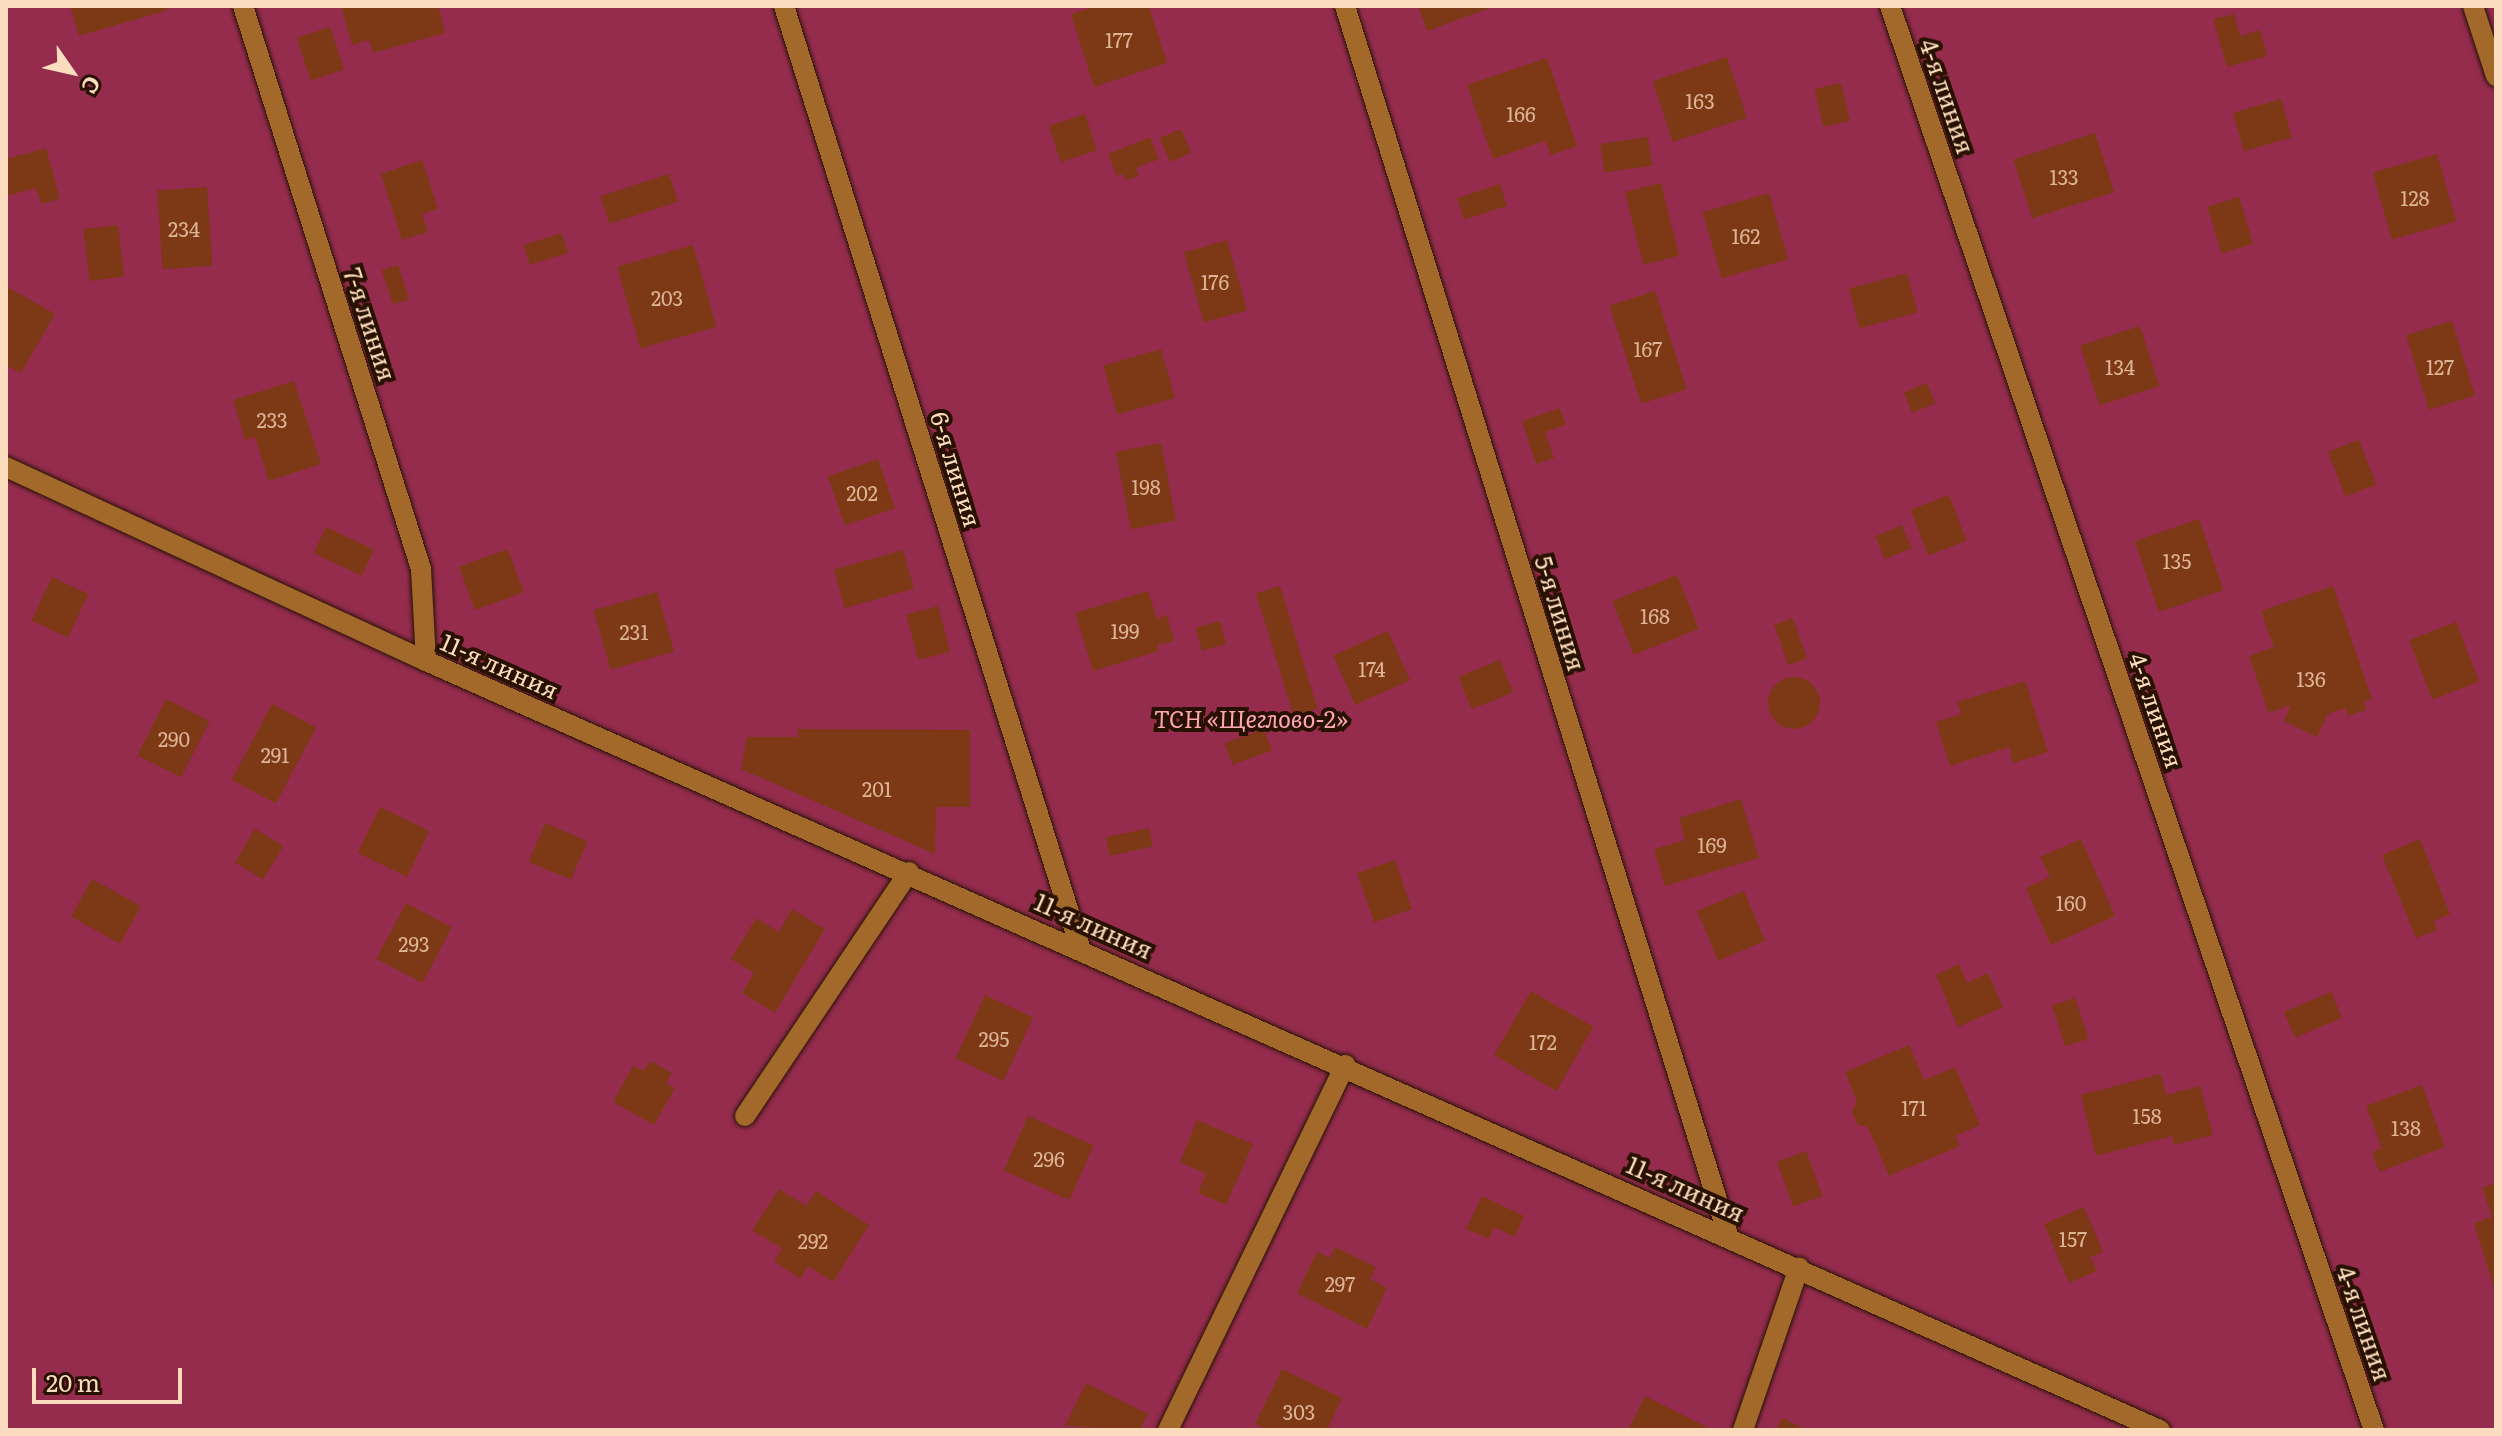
<!DOCTYPE html>
<html>
<head>
<meta charset="utf-8">
<style>
  body { margin:0 }
  #map { position:relative; width:2502px; height:1436px; overflow:hidden; background:#452805; font-family:Literata,serif }
  div>[style] { position:absolute }
  [style*='--x'] { left:calc(var(--x)*1px); top:calc(var(--y)*1px); width:calc(var(--w)*1px); rotate:calc(var(--a)*1deg) }
  .green>* { inset:0; background:#952c4e; transform-origin:0 0 }
  .building>* { inset:0; background:#7d3815; transform-origin:0 0 }
  .round { border-radius:50% }
  .roads { filter:drop-shadow(0 0 2px #251302) drop-shadow(0 0 2px #251302) }
  .service>* { height:20px; margin:-10px; padding:0 10px; transform-origin:10px; border-radius:10px; background:#a2692a }
  .minor>* { height:20px; margin:-10px; padding:0 10px; transform-origin:10px; border-radius:10px; background:#a2692a }
  span { translate:-50% -50%; white-space:nowrap; text-align:center; line-height:1.15; -webkit-text-stroke:8px #281100; paint-order:stroke }
  .number-label { font-size:20px; color:#dcb394 }
  .number-label span { -webkit-text-stroke-width:0 }
  .street-label { font-size:24px; color:#fcdcbe }
  .park-label { font-size:24px; color:#fea5ba; font-style:italic }
  .frame { position:absolute; inset:0; border:8px solid #fcdcbe; pointer-events:none }
  .north { position:absolute; left:32px; top:32px; width:80px; height:80px; -webkit-text-stroke:6px #281100; paint-order:stroke; rotate:124deg; font-size:22px; font-weight:700; line-height:32px; text-align:center; color:#fcdcbe }
  .north::after { content:''; display:block; margin:auto; width:28px; height:36px; background:#fcdcbe; clip-path:polygon(50% 0,100% 100%,50% 72%,0 100%) }
  .scale { position:absolute; left:32px; top:1368px; width:150px; height:36px; box-sizing:border-box; border:4px solid #fcdcbe; border-top:0; padding-left:10px; font-size:24px; line-height:28px; white-space:nowrap; color:#fcdcbe; -webkit-text-stroke:6px #281100; paint-order:stroke }
</style>
</head>
<body>
<div id="map">
  <div class="green">
    <i style="left:6px;top:6px;width:2490px;height:1424px"></i>
  </div>
  <div class="building">
    <i style="clip-path:polygon(70px 6px,167px 6px,168px 10px,79px 36px)"></i>
    <i style="clip-path:polygon(341px 6px,438px 6px,445px 33px,373px 53px,369px 40px,352px 45px)"></i>
    <i style="clip-path:polygon(1097px 6px,1149px 6px,1167px 63px,1094px 87px,1071px 14px)"></i>
    <i style="clip-path:polygon(1418px 6px,1489px 6px,1490px 8px,1427px 31px)"></i>
    <i style="clip-path:polygon(2234px 14px,2240px 36px,2260px 30px,2267px 56px,2227px 67px,2213px 19px)"></i>
    <i style="left:330px;top:27px;width:45px;height:35px;rotate:72deg"></i>
    <i style="left:1727px;top:57px;width:64px;height:78px;rotate:72deg"></i>
    <i style="clip-path:polygon(1547px 58px,1577px 146px,1551px 155px,1545px 141px,1493px 159px,1467px 85px)"></i>
    <i style="left:1841px;top:83px;width:39px;height:27px;rotate:77deg"></i>
    <i style="left:2281px;top:99px;width:40px;height:50px;rotate:74deg"></i>
    <i style="left:1085px;top:114px;width:38px;height:38px;rotate:72deg"></i>
    <i style="left:1181px;top:129px;width:26px;height:23px;rotate:67deg"></i>
    <i style="left:2095px;top:133px;width:62px;height:86px;rotate:72deg"></i>
    <i style="clip-path:polygon(1150px 137px,1159px 159px,1136px 168px,1139px 176px,1126px 181px,1123px 174px,1117px 176px,1108px 154px)"></i>
    <i style="left:1648px;top:137px;width:29px;height:48px;rotate:82deg"></i>
    <i style="clip-path:polygon(46px 148px,60px 199px,41px 204px,36px 188px,6px 196px,6px 159px)"></i>
    <i style="left:2437px;top:154px;width:70px;height:67px;rotate:74deg"></i>
    <i style="clip-path:polygon(422px 160px,438px 209px,422px 214px,428px 232px,402px 240px,381px 174px)"></i>
    <i style="left:669px;top:174px;width:29px;height:72px;rotate:72deg"></i>
    <i style="left:1661px;top:183px;width:75px;height:37px;rotate:76deg"></i>
    <i style="left:1500px;top:184px;width:23px;height:45px;rotate:72deg"></i>
    <i style="left:207px;top:187px;width:79px;height:50px;rotate:86deg"></i>
    <i style="left:1769px;top:193px;width:69px;height:69px;rotate:74deg"></i>
    <i style="left:2239px;top:197px;width:49px;height:33px;rotate:73deg"></i>
    <i style="left:118px;top:225px;width:52px;height:35px;rotate:83deg"></i>
    <i style="left:562px;top:233px;width:21px;height:40px;rotate:73deg"></i>
    <i style="left:1227px;top:240px;width:73px;height:45px;rotate:74deg"></i>
    <i style="left:693px;top:245px;width:85px;height:79px;rotate:74deg"></i>
    <i style="left:398px;top:265px;width:36px;height:17px;rotate:72deg"></i>
    <i style="left:1907px;top:273px;width:41px;height:60px;rotate:75deg"></i>
    <i style="clip-path:polygon(6px 286px,55px 314px,21px 373px,6px 365px)"></i>
    <i style="left:1655px;top:291px;width:103px;height:48px;rotate:72deg"></i>
    <i style="left:2452px;top:321px;width:78px;height:48px;rotate:73deg"></i>
    <i style="left:2140px;top:326px;width:63px;height:63px;rotate:72deg"></i>
    <i style="left:1161px;top:349px;width:51px;height:60px;rotate:74deg"></i>
    <i style="clip-path:polygon(294px 381px,321px 464px,269px 481px,255px 437px,245px 440px,233px 400px)"></i>
    <i style="left:1927px;top:383px;width:22px;height:25px;rotate:68deg"></i>
    <i style="clip-path:polygon(1560px 408px,1566px 425px,1545px 432px,1554px 458px,1536px 464px,1522px 421px)"></i>
    <i style="left:2359px;top:440px;width:48px;height:33px;rotate:69deg"></i>
    <i style="left:1161px;top:443px;width:79px;height:46px;rotate:79deg"></i>
    <i style="left:878px;top:459px;width:52px;height:53px;rotate:71deg"></i>
    <i style="left:1949px;top:495px;width:49px;height:41px;rotate:69deg"></i>
    <i style="left:2199px;top:519px;width:75px;height:68px;rotate:71deg"></i>
    <i style="left:1902px;top:525px;width:25px;height:29px;rotate:67deg"></i>
    <i style="left:326px;top:527px;width:53px;height:29px;rotate:25deg"></i>
    <i style="left:508px;top:549px;width:46px;height:52px;rotate:70deg"></i>
    <i style="left:903px;top:550px;width:40px;height:72px;rotate:74deg"></i>
    <i style="left:1677px;top:575px;width:58px;height:70px;rotate:68deg"></i>
    <i style="left:52px;top:577px;width:40px;height:48px;rotate:25deg"></i>
    <i style="left:1280px;top:586px;width:128px;height:25px;rotate:73deg"></i>
    <i style="clip-path:polygon(2333px 586px,2372px 699px,2364px 702px,2366px 710px,2348px 716px,2345px 708px,2328px 714px,2317px 737px,2284px 721px,2291px 705px,2269px 713px,2249px 656px,2274px 647px,2261px 611px)"></i>
    <i style="clip-path:polygon(1148px 591px,1157px 619px,1167px 615px,1174px 641px,1157px 645px,1159px 651px,1093px 671px,1075px 613px)"></i>
    <i style="left:657px;top:592px;width:62px;height:66px;rotate:74deg"></i>
    <i style="left:938px;top:606px;width:47px;height:33px;rotate:75deg"></i>
    <i style="left:1793px;top:618px;width:43px;height:20px;rotate:71deg"></i>
    <i style="left:1220px;top:621px;width:24px;height:25px;rotate:75deg"></i>
    <i style="left:2456px;top:622px;width:64px;height:50px;rotate:69deg"></i>
    <i style="left:1388px;top:631px;width:54px;height:60px;rotate:66deg"></i>
    <i style="left:1500px;top:660px;width:35px;height:45px;rotate:68deg"></i>
    <i class="round" style="left:1768px;top:677px;width:52px;height:52px"></i>
    <i style="clip-path:polygon(2025px 681px,2048px 752px,2013px 763px,2009px 747px,1950px 766px,1936px 722px,1961px 714px,1957px 702px)"></i>
    <i style="left:166px;top:699px;width:49px;height:63px;rotate:27deg"></i>
    <i style="left:272px;top:704px;width:50px;height:86px;rotate:28deg"></i>
    <i style="clip-path:polygon(798px 729px,970px 730px,970px 807px,936px 807px,935px 854px,741px 769px,747px 737px,798px 737px)"></i>
    <i style="left:1264px;top:729px;width:23px;height:42px;rotate:70deg"></i>
    <i style="clip-path:polygon(1741px 799px,1759px 858px,1665px 886px,1654px 849px,1685px 840px,1679px 818px)"></i>
    <i style="left:380px;top:807px;width:55px;height:51px;rotate:26deg"></i>
    <i style="left:545px;top:823px;width:46px;height:42px;rotate:23deg"></i>
    <i style="left:1149px;top:828px;width:19px;height:44px;rotate:78deg"></i>
    <i style="left:255px;top:829px;width:33px;height:39px;rotate:31deg"></i>
    <i style="clip-path:polygon(2081px 839px,2115px 916px,2051px 945px,2026px 888px,2050px 877px,2040px 857px)"></i>
    <i style="clip-path:polygon(2420px 839px,2450px 914px,2434px 921px,2437px 930px,2416px 938px,2382px 855px)"></i>
    <i style="left:1395px;top:860px;width:52px;height:40px;rotate:71deg"></i>
    <i style="left:92px;top:879px;width:56px;height:43px;rotate:29deg"></i>
    <i style="left:1744px;top:891px;width:54px;height:51px;rotate:67deg"></i>
    <i style="left:406px;top:903px;width:52px;height:63px;rotate:28deg"></i>
    <i style="clip-path:polygon(792px 909px,825px 929px,775px 1013px,742px 993px,754px 973px,731px 959px,756px 918px,779px 932px)"></i>
    <i style="clip-path:polygon(1959px 964px,1967px 983px,1988px 973px,2003px 1007px,1958px 1027px,1936px 975px)"></i>
    <i style="left:1531px;top:991px;width:72px;height:74px;rotate:30deg"></i>
    <i style="left:2331px;top:992px;width:28px;height:51px;rotate:67deg"></i>
    <i style="left:985px;top:995px;width:53px;height:70px;rotate:25deg"></i>
    <i style="left:2075px;top:998px;width:43px;height:24px;rotate:72deg"></i>
    <i style="clip-path:polygon(1909px 1045px,1924px 1080px,1955px 1067px,1980px 1125px,1955px 1136px,1960px 1146px,1889px 1176px,1868px 1127px,1858px 1125px,1852px 1112px,1857px 1101px,1845px 1072px)"></i>
    <i style="clip-path:polygon(650px 1061px,672px 1073px,666px 1083px,675px 1088px,654px 1125px,613px 1102px,633px 1066px,644px 1071px)"></i>
    <i style="clip-path:polygon(2161px 1074px,2166px 1095px,2200px 1086px,2213px 1135px,2174px 1145px,2172px 1136px,2096px 1156px,2081px 1095px)"></i>
    <i style="clip-path:polygon(2422px 1085px,2445px 1147px,2379px 1172px,2372px 1152px,2382px 1148px,2366px 1106px)"></i>
    <i style="left:1028px;top:1116px;width:72px;height:60px;rotate:24deg"></i>
    <i style="clip-path:polygon(1197px 1120px,1253px 1144px,1226px 1205px,1198px 1193px,1206px 1174px,1180px 1162px)"></i>
    <i style="left:1806px;top:1151px;width:48px;height:31px;rotate:70deg"></i>
    <i style="clip-path:polygon(2496px 1183px,2496px 1291px,2495px 1291px,2474px 1223px,2492px 1217px,2482px 1188px)"></i>
    <i style="clip-path:polygon(779px 1189px,806px 1206px,816px 1191px,869px 1225px,833px 1282px,808px 1266px,801px 1279px,774px 1261px,782px 1249px,752px 1230px)"></i>
    <i style="clip-path:polygon(1482px 1196px,1524px 1216px,1515px 1237px,1494px 1227px,1489px 1239px,1466px 1229px)"></i>
    <i style="clip-path:polygon(2084px 1207px,2103px 1252px,2090px 1257px,2097px 1271px,2069px 1283px,2044px 1224px)"></i>
    <i style="clip-path:polygon(1335px 1247px,1376px 1267px,1370px 1279px,1387px 1288px,1367px 1329px,1297px 1293px,1317px 1252px,1330px 1258px)"></i>
    <i style="clip-path:polygon(1282px 1369px,1342px 1398px,1327px 1430px,1269px 1430px,1255px 1424px)"></i>
    <i style="clip-path:polygon(1086px 1383px,1148px 1414px,1140px 1430px,1065px 1426px)"></i>
    <i style="clip-path:polygon(1645px 1396px,1713px 1430px,1628px 1430px)"></i>
    <i style="clip-path:polygon(1782px 1418px,1808px 1430px,1776px 1430px)"></i>
  </div>
  <div class="roads">
    <div class="service">
      <i style="--x:745;--y:1116;--w:294;--a:-56.1"></i>
      <i style="--x:1168;--y:1430;--w:406;--a:-64.1"></i>
      <i style="--x:1743;--y:1430;--w:172;--a:-71"></i>
    </div>
    <div class="minor">
      <i style="--x:243;--y:6;--w:590;--a:72.45"></i>
      <i style="--x:421;--y:569;--w:92;--a:86.9"></i>
      <i style="--x:784;--y:6;--w:986;--a:72.54"></i>
      <i style="--x:1345;--y:6;--w:1287;--a:72.69"></i>
      <i style="--x:1890;--y:6;--w:1504;--a:71.23"></i>
      <i style="--x:2473;--y:6;--w:74;--a:71.8"></i>
      <i style="--x:6;--y:467;--w:463;--a:24.8"></i>
      <i style="--x:426;--y:661;--w:1897;--a:23.92"></i>
    </div>
  </div>
  <div class="number-label">
    <span style="left:1119px;top:39px">177</span>
    <span style="left:1700px;top:100px">163</span>
    <span style="left:1521px;top:113px">166</span>
    <span style="left:2064px;top:176px">133</span>
    <span style="left:2415px;top:197px">128</span>
    <span style="left:184px;top:228px">234</span>
    <span style="left:1746px;top:235px">162</span>
    <span style="left:1215px;top:281px">176</span>
    <span style="left:667px;top:297px">203</span>
    <span style="left:1648px;top:348px">167</span>
    <span style="left:2120px;top:366px">134</span>
    <span style="left:2440px;top:366px">127</span>
    <span style="left:272px;top:419px">233</span>
    <span style="left:1146px;top:486px">198</span>
    <span style="left:862px;top:492px">202</span>
    <span style="left:2177px;top:560px">135</span>
    <span style="left:1655px;top:615px">168</span>
    <span style="left:1125px;top:630px">199</span>
    <span style="left:634px;top:631px">231</span>
    <span style="left:1372px;top:668px">174</span>
    <span style="left:2311px;top:678px">136</span>
    <span style="left:174px;top:738px">290</span>
    <span style="left:275px;top:754px">291</span>
    <span style="left:877px;top:788px">201</span>
    <span style="left:1712px;top:844px">169</span>
    <span style="left:2071px;top:902px">160</span>
    <span style="left:414px;top:943px">293</span>
    <span style="left:994px;top:1038px">295</span>
    <span style="left:1543px;top:1041px">172</span>
    <span style="left:1914px;top:1107px">171</span>
    <span style="left:2147px;top:1115px">158</span>
    <span style="left:2406px;top:1127px">138</span>
    <span style="left:1049px;top:1158px">296</span>
    <span style="left:2073px;top:1238px">157</span>
    <span style="left:813px;top:1240px">292</span>
    <span style="left:1340px;top:1283px">297</span>
    <span style="left:1299px;top:1411px">303</span>
  </div>
  <div class="street-label">
    <span style="left:1948px;top:96px;rotate:71deg">4-я линия</span>
    <span style="left:371px;top:324px;rotate:72deg">7-я линия</span>
    <span style="left:957px;top:469px;rotate:73deg">6-я линия</span>
    <span style="left:1561px;top:613px;rotate:73deg">5-я линия</span>
    <span style="left:500px;top:665px;rotate:24deg">11-я линия</span>
    <span style="left:2157px;top:710px;rotate:71deg">4-я линия</span>
    <span style="left:1094px;top:925px;rotate:24deg">11-я линия</span>
    <span style="left:1686px;top:1188px;rotate:24deg">11-я линия</span>
    <span style="left:2365px;top:1323px;rotate:71deg">4-я линия</span>
  </div>
  <div class="park-label">
    <span style="left:1251px;top:718px">ТСН «Щеглово-2»</span>
  </div>
  <div class="frame"></div>
  <div class="north">С</div>
  <div class="scale">20 m</div>
</div>
</body>
</html>
